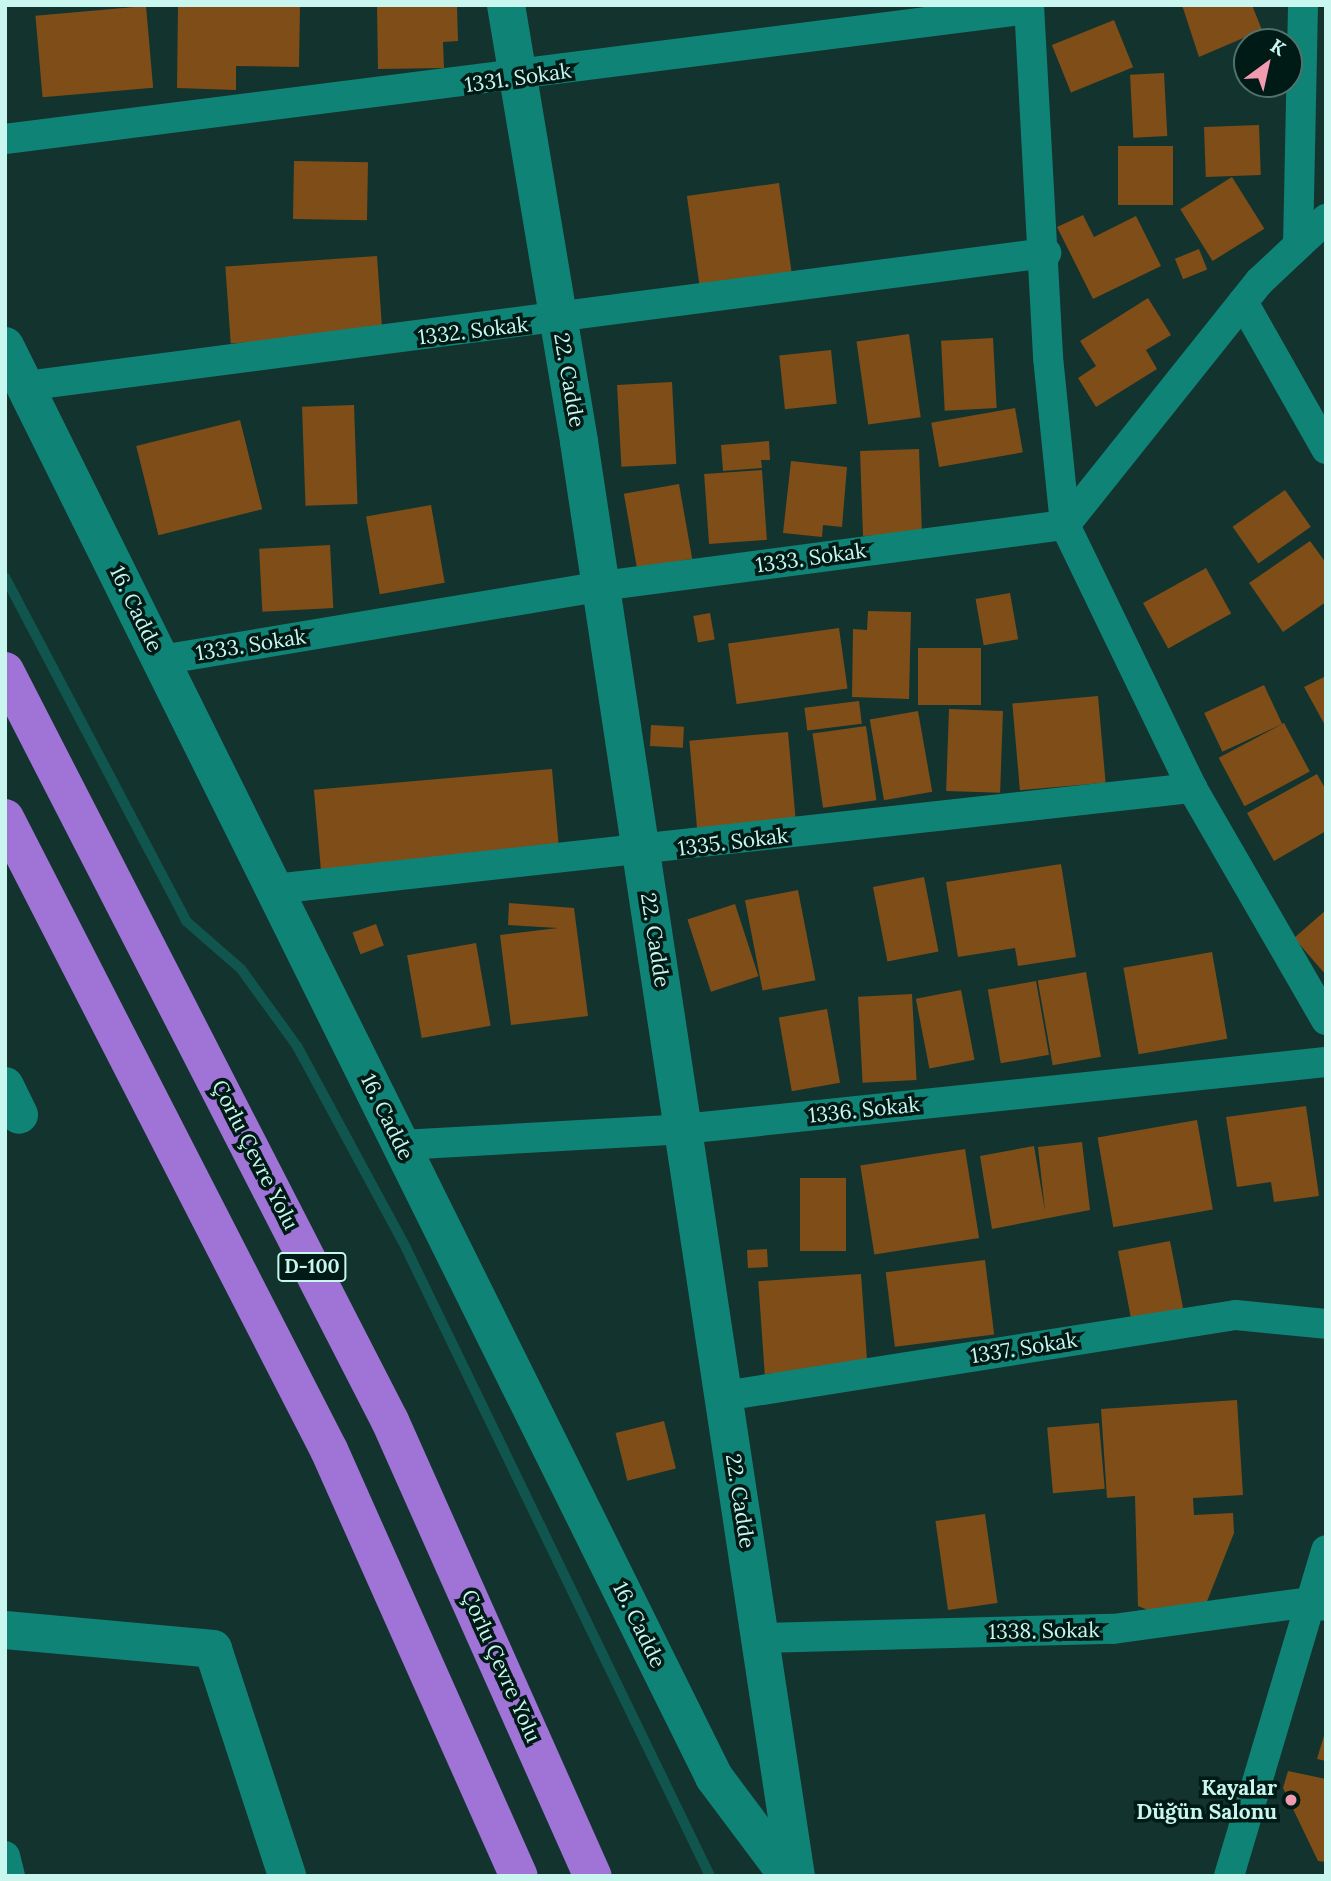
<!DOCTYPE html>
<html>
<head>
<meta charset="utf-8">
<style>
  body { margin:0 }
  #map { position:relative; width:1331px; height:1881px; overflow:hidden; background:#13332e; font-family:Lora,serif }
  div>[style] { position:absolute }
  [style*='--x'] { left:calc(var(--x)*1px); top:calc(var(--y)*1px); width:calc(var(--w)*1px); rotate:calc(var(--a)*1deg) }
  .stream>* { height:10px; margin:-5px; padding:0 5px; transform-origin:5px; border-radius:5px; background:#11564e }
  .building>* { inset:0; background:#7f4d17; transform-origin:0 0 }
  .street>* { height:30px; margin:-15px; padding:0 15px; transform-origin:15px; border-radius:15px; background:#108377 }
  .secondary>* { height:38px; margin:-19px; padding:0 19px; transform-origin:19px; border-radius:19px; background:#108377 }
  .highway>* { height:38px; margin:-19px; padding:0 19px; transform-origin:19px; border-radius:19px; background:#a073d7 }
  .dots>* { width:19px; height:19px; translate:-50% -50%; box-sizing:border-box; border:4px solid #001a16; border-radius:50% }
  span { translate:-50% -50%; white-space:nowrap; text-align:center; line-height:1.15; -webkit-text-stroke:7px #001a16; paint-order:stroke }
  .shield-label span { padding:2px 5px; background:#001a16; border:2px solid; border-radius:5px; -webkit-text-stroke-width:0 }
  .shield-label { font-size:19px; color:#c9f6ee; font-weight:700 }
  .street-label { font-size:21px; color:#c9f6ee }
  .poi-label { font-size:21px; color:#c9f6ee; font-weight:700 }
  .right { translate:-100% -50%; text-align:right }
  .frame { position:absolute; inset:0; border:7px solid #c9f6ee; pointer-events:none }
  .north { position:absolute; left:1233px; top:28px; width:70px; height:70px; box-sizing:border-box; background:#001a16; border:2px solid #50726c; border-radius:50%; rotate:33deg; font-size:19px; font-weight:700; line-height:28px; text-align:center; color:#c9f6ee }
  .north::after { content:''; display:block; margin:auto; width:24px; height:32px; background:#f29ab0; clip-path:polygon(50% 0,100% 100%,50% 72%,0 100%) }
</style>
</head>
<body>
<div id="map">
  <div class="stream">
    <i style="--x:5;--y:577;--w:389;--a:62.2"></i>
    <i style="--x:186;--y:921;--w:73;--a:41.1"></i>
    <i style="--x:241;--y:969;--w:95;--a:54"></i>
    <i style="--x:297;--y:1046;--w:230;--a:61.6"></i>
    <i style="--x:406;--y:1248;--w:698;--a:64.17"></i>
  </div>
  <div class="building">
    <i style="clip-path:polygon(178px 5px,300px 5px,299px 67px,236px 66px,236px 90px,177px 88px)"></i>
    <i style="clip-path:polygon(377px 5px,457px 5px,458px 41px,443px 42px,444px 68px,378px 69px)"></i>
    <i style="clip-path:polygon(1182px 5px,1252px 5px,1262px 30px,1199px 57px)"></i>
    <i style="left:146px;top:6px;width:82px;height:111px;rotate:85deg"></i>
    <i style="left:1114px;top:20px;width:51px;height:67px;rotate:68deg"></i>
    <i style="left:1164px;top:73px;width:63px;height:34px;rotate:87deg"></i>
    <i style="left:1259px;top:125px;width:50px;height:55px;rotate:88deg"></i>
    <i style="left:1118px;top:146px;width:55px;height:59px"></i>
    <i style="left:294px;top:161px;width:74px;height:58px;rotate:1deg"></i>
    <i style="left:1232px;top:177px;width:61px;height:61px;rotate:58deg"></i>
    <i style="left:779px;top:183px;width:90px;height:93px;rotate:82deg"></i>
    <i style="clip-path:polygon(1083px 215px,1094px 237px,1136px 216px,1161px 266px,1093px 299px,1057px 227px)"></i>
    <i style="left:1199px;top:249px;width:22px;height:26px;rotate:68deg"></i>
    <i style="left:377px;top:256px;width:77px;height:152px;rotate:86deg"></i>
    <i style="clip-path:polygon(1148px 298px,1171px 335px,1146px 350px,1157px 369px,1096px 407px,1078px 378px,1096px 366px,1080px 341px)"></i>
    <i style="left:909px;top:334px;width:84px;height:53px;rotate:82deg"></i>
    <i style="left:993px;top:338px;width:70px;height:52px;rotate:87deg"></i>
    <i style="left:831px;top:350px;width:54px;height:52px;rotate:84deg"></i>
    <i style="left:672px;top:382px;width:82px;height:55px;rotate:87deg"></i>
    <i style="left:354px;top:405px;width:99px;height:52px;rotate:88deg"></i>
    <i style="left:1015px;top:408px;width:45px;height:85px;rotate:80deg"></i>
    <i style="left:240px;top:420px;width:92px;height:107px;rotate:76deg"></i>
    <i style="clip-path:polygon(769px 441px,770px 460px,761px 460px,762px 468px,723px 471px,721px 445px)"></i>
    <i style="left:919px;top:449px;width:85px;height:59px;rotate:88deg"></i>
    <i style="clip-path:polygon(791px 461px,847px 467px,842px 527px,823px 525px,822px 537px,783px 533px)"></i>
    <i style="left:762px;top:470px;width:70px;height:58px;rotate:86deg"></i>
    <i style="left:679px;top:484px;width:76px;height:56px;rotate:80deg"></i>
    <i style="left:1285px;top:490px;width:45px;height:64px;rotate:55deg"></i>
    <i style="left:431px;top:505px;width:79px;height:66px;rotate:80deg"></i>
    <i style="clip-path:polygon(1310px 541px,1326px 563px,1326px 602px,1283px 632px,1249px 583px)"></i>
    <i style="left:330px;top:545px;width:63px;height:71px;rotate:87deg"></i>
    <i style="left:1206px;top:568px;width:52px;height:72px;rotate:61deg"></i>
    <i style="left:1010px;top:593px;width:47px;height:35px;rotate:80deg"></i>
    <i style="clip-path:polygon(868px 611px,911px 612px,909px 699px,852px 697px,853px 629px,867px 630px)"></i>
    <i style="left:710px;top:613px;width:27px;height:17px;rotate:80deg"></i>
    <i style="left:839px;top:628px;width:61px;height:112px;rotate:82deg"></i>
    <i style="left:918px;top:648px;width:63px;height:57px"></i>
    <i style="clip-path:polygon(1326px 676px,1326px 727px,1304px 687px)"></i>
    <i style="left:1264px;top:685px;width:43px;height:66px;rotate:65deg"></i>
    <i style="left:1098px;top:696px;width:87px;height:86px;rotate:85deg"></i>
    <i style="left:859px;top:701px;width:23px;height:55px;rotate:83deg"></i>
    <i style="left:949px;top:709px;width:54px;height:82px;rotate:2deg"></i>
    <i style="left:918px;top:711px;width:82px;height:49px;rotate:80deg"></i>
    <i style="left:1284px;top:723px;width:55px;height:74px;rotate:62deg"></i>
    <i style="left:651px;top:725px;width:33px;height:21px;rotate:3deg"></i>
    <i style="left:866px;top:726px;width:75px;height:54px;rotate:82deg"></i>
    <i style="left:788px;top:732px;width:88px;height:99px;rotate:85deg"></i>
    <i style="left:552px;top:769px;width:86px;height:239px;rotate:85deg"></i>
    <i style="clip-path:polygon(1317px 774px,1326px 790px,1326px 831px,1274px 861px,1247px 813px)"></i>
    <i style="clip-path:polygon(1061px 864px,1076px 957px,1018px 966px,1015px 948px,958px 957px,946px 882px)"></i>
    <i style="left:924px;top:877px;width:76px;height:52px;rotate:79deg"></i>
    <i style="left:798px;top:890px;width:92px;height:54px;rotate:79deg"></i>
    <i style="clip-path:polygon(509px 903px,574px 908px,588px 1016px,511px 1025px,500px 935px,558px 928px,508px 925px)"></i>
    <i style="left:735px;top:904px;width:76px;height:50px;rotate:72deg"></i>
    <i style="clip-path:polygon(1326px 910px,1326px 975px,1294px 938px)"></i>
    <i style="left:376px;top:924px;width:23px;height:25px;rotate:70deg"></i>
    <i style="left:476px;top:943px;width:84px;height:70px;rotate:80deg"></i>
    <i style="left:1212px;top:952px;width:88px;height:90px;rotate:80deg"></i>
    <i style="left:1086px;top:972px;width:86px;height:49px;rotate:80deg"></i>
    <i style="left:1036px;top:981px;width:75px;height:49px;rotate:80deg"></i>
    <i style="left:961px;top:990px;width:71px;height:46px;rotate:79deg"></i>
    <i style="left:912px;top:994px;width:86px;height:54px;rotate:87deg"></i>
    <i style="left:827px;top:1009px;width:75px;height:49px;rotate:80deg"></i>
    <i style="clip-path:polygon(1306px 1106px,1319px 1196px,1274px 1202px,1271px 1182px,1237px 1187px,1226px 1117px)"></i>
    <i style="left:1197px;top:1120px;width:91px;height:101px;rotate:80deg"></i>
    <i style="clip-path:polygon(1082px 1142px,1090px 1210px,992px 1229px,980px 1156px,1034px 1146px,1045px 1211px,1038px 1147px)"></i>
    <i style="left:965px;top:1149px;width:90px;height:106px;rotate:81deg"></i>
    <i style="left:800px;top:1178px;width:46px;height:73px"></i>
    <i style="left:1170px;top:1241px;width:75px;height:53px;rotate:79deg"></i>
    <i style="left:767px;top:1249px;width:18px;height:20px;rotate:87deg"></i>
    <i style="left:985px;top:1260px;width:75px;height:100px;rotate:83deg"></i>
    <i style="left:861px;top:1274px;width:93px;height:103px;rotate:86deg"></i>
    <i style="clip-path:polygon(1237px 1400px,1243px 1495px,1193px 1498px,1194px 1515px,1233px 1513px,1234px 1533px,1204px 1609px,1153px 1612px,1138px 1606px,1135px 1496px,1107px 1498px,1101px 1409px)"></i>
    <i style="left:664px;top:1421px;width:49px;height:50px;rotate:76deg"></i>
    <i style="left:1099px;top:1423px;width:66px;height:52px;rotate:85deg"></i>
    <i style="left:985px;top:1514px;width:90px;height:50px;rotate:82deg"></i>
    <i style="clip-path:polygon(1326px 1729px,1326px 1761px,1317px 1759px)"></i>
    <i style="clip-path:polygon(1288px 1771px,1326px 1779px,1326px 1862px,1318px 1861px,1283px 1788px)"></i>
  </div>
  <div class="street">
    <i style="--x:1029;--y:5;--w:353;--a:86.9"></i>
    <i style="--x:1048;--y:357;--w:169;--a:84.2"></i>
    <i style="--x:1065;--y:525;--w:292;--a:64.2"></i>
    <i style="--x:1192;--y:788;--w:268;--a:60"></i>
    <i style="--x:5;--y:139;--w:1032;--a:-7.24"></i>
    <i style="--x:1298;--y:245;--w:240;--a:-88.8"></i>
    <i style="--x:1243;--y:302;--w:169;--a:60.5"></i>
    <i style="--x:25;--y:386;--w:1030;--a:-7.42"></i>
    <i style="--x:161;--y:660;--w:446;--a:-9.5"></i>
    <i style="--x:601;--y:586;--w:468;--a:-7.5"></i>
    <i style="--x:1065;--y:525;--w:312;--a:-51.4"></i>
    <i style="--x:1260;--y:281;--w:91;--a:-43.2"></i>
    <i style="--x:274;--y:889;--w:924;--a:-6.28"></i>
    <i style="--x:401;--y:1145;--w:282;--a:-3.2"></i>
    <i style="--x:683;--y:1129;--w:646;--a:-5.95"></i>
    <i style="--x:724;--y:1396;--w:518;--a:-8.99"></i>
    <i style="--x:1236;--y:1315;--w:90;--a:5.7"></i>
    <i style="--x:760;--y:1638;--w:353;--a:-1.5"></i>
    <i style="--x:1113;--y:1629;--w:199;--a:-7.8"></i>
    <i style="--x:1310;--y:1602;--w:16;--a:14"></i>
    <i style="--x:5;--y:1856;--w:21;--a:76"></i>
    <i style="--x:1229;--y:1876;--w:340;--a:-73.4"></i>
  </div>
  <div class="secondary">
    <i style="--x:506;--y:5;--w:443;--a:80.5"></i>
    <i style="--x:579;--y:442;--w:1450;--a:81.4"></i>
    <i style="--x:5;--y:346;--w:1597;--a:63.64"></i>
    <i style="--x:714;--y:1777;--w:124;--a:53.2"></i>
    <i style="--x:5;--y:1086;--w:32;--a:64"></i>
    <i style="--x:5;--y:1630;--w:209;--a:5.2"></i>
    <i style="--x:213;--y:1649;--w:239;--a:71.9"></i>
  </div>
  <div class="highway">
    <i style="--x:5;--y:671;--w:843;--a:62.83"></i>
    <i style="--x:390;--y:1421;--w:498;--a:66"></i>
    <i style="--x:5;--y:818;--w:710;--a:62.86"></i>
    <i style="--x:329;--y:1450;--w:466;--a:66"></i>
  </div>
  <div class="dots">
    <i style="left:1291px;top:1800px;background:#f29ab0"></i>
  </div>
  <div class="shield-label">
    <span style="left:312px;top:1267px">D-100</span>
  </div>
  <div class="street-label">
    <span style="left:518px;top:78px;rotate:-8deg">1331. Sokak</span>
    <span style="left:473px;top:331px;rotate:-7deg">1332. Sokak</span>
    <span style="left:569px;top:380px;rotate:80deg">22. Cadde</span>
    <span style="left:811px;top:558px;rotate:-8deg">1333. Sokak</span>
    <span style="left:136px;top:609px;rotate:64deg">16. Cadde</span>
    <span style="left:251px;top:645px;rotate:-9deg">1333. Sokak</span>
    <span style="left:733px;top:842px;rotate:-7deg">1335. Sokak</span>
    <span style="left:655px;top:940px;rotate:81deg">22. Cadde</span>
    <span style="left:864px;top:1110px;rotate:-6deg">1336. Sokak</span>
    <span style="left:387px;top:1117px;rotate:64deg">16. Cadde</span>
    <span style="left:255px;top:1155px;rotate:63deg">Çorlu Çevre Yolu</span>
    <span style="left:1024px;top:1348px;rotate:-9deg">1337. Sokak</span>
    <span style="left:740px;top:1501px;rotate:81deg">22. Cadde</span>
    <span style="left:639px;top:1625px;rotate:64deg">16. Cadde</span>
    <span style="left:1044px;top:1631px;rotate:-1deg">1338. Sokak</span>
    <span style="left:501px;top:1666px;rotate:66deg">Çorlu Çevre Yolu</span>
  </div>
  <div class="poi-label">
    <span class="right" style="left:1277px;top:1800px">Kayalar<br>Düğün Salonu</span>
  </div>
  <div class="frame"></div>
  <div class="north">K</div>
</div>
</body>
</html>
